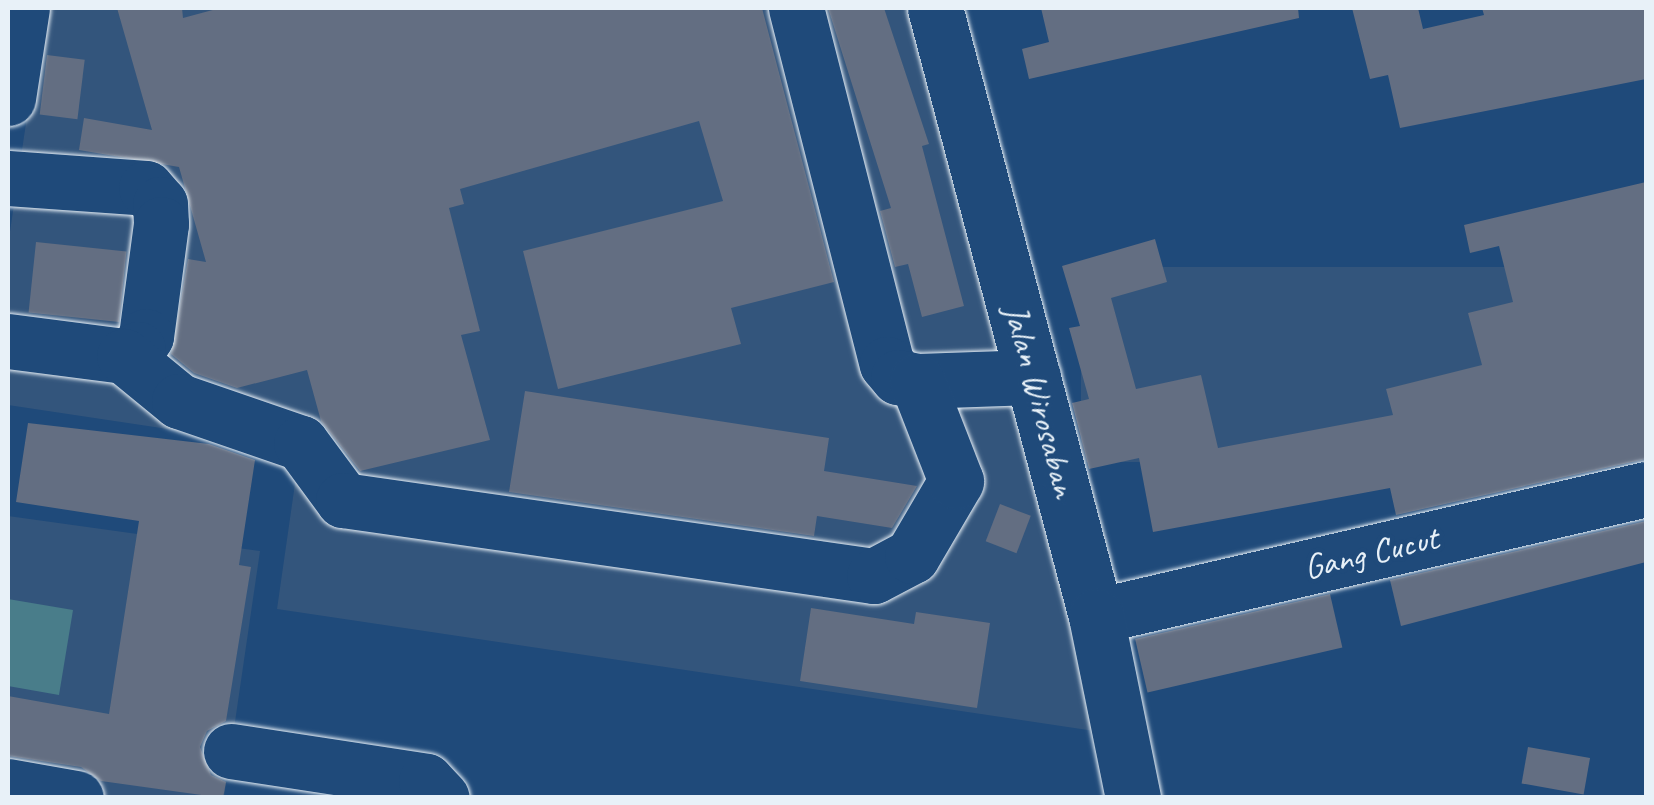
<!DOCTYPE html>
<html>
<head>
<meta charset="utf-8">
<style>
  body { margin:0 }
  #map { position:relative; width:1654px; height:805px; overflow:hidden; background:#1f4a7a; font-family:Caveat,sans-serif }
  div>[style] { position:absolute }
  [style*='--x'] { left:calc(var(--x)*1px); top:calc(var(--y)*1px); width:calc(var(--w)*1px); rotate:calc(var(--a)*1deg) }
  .built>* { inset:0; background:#33557c; transform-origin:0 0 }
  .green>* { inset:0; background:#497d8a }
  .building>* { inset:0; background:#636e82; transform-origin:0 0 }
  .roads { filter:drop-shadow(0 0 2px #e8f1f8) drop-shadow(0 0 2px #e8f1f8) }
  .minor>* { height:55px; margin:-27.5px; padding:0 27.5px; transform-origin:27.5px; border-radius:27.5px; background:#1f4a7a }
  .major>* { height:55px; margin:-27.5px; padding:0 27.5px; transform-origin:27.5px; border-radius:27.5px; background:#1f4a7a }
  span { translate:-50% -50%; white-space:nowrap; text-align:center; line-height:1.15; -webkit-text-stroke:9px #1f4a7a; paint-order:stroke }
  .street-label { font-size:35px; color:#e8f1f8 }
  .frame { position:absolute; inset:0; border:10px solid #e8f1f8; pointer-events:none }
</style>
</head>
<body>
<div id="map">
  <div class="built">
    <i style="clip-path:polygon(43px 8px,910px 8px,1101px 732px,277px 609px,300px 449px,8px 405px,8px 245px)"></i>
    <i style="left:1646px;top:267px;width:195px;height:565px;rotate:90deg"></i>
    <i style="clip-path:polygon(8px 516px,260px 551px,224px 797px,92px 797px,8px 780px)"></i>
  </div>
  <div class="green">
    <i style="clip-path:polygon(8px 599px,73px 610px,59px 695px,8px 686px)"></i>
  </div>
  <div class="building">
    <i style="clip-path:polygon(117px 8px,182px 8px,183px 18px,220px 8px,762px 8px,834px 282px,731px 308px,741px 344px,558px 389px,523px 251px,723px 201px,699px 121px,460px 189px,464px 204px,449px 208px,480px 331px,461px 335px,490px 440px,360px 471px,321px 421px,307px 370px,237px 388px,194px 373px,171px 354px,188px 259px,206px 262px,179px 167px,79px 150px,84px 118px,152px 130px)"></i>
    <i style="clip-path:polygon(828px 8px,884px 8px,929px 144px,922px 146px,964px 306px,922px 317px,908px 264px,895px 267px,880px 211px,891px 208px)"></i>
    <i style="clip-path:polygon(1041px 8px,1298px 8px,1299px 18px,1029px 79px,1022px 49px,1049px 42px)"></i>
    <i style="clip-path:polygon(1352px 8px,1418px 8px,1423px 29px,1484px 15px,1482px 8px,1646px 8px,1646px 79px,1400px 128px,1388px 75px,1370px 79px)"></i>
    <i style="left:47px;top:55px;width:38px;height:60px;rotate:7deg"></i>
    <i style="clip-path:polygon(1646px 182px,1646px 459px,1396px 515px,1390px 488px,1153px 532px,1139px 458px,1089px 469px,1072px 403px,1089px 399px,1069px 328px,1080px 326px,1062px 266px,1155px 239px,1167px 282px,1111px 298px,1136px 389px,1201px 375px,1218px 448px,1393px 415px,1386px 389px,1482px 365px,1468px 313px,1513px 302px,1499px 246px,1470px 253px,1464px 225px)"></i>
    <i style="left:36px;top:242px;width:91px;height:71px;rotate:6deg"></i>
    <i style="clip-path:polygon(525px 391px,829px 438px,824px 471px,917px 486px,892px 528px,817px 516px,814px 536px,509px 492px)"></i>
    <i style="clip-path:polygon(28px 423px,209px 444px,255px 460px,239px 565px,251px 567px,226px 721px,207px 731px,200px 747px,211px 775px,226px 782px,223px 798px,101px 781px,81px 767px,8px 756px,8px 696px,109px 714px,139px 521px,16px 502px)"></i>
    <i style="left:1000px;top:504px;width:33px;height:40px;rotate:21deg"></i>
    <i style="clip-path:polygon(1646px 521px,1646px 562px,1401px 626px,1390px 580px)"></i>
    <i style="left:1330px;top:594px;width:55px;height:200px;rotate:77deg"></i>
    <i style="clip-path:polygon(811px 608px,914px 624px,916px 612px,990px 623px,977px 708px,800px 681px)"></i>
    <i style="left:1528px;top:747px;width:63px;height:37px;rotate:10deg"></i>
  </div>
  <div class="roads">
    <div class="minor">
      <i style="--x:796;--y:8;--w:367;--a:75.7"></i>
      <i style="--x:887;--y:364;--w:17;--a:50"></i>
      <i style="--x:898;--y:377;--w:19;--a:12"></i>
      <i style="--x:917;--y:381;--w:116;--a:-2"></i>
      <i style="--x:8;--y:98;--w:91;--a:-81.2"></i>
      <i style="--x:8;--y:178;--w:138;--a:4.1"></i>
      <i style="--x:146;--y:188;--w:21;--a:49"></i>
      <i style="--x:160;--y:204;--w:20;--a:87"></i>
      <i style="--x:161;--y:224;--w:113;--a:97.6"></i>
      <i style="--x:146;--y:336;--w:15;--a:122"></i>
      <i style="--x:138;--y:349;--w:16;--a:153"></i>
      <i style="--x:124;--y:356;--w:117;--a:-172.6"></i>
      <i style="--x:124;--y:356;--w:71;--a:39.3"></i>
      <i style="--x:179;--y:401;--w:129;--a:19"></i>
      <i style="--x:301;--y:443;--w:71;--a:53.6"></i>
      <i style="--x:343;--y:500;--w:536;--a:8.15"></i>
      <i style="--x:874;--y:576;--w:43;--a:-27.8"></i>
      <i style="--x:912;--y:556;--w:87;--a:-59.6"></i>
      <i style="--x:956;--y:481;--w:107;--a:-111.3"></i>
      <i style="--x:1096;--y:616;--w:564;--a:-13"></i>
      <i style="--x:231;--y:751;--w:197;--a:8.7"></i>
      <i style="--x:426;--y:781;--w:23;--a:47"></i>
      <i style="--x:8;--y:786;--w:69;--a:10"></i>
    </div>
    <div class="major">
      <i style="--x:935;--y:8;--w:629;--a:75.17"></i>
      <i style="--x:1096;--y:616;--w:186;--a:78.5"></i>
    </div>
  </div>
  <div class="street-label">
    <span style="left:1040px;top:401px;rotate:75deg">Jalan Wirosaban</span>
    <span style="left:1371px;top:553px;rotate:-13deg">Gang Cucut</span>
  </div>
  <div class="frame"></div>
</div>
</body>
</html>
